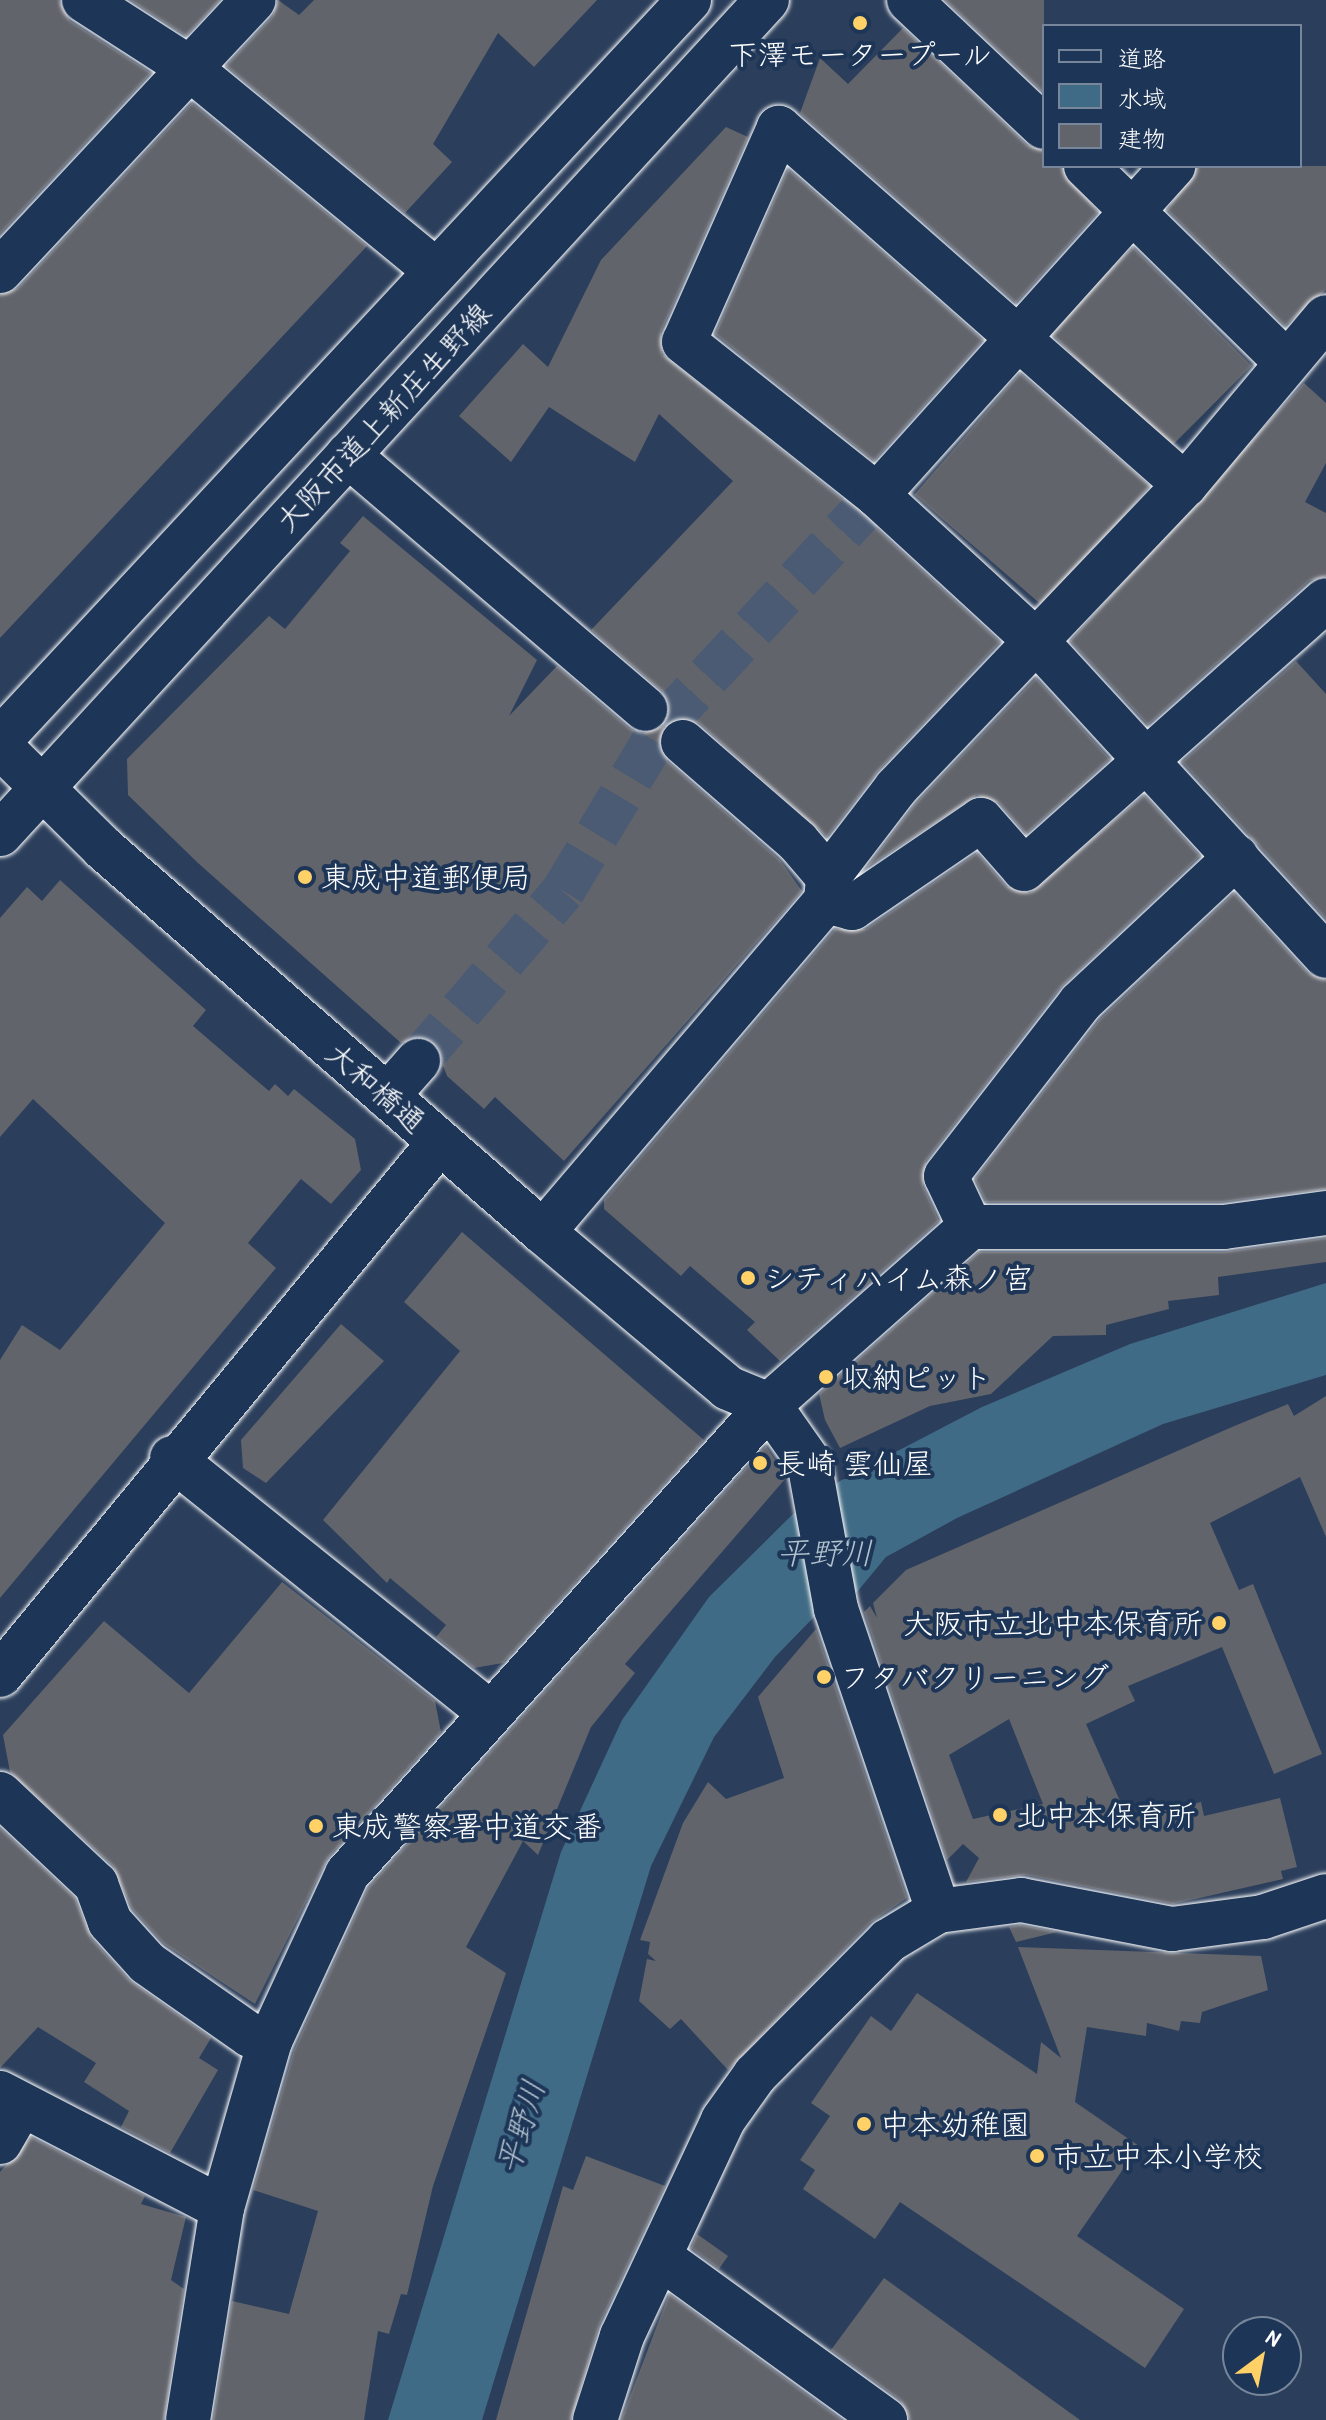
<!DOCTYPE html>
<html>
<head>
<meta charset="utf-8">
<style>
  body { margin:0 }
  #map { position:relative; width:1326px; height:2420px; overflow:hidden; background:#2b3e5b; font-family:"Patrick Hand","Klee One",sans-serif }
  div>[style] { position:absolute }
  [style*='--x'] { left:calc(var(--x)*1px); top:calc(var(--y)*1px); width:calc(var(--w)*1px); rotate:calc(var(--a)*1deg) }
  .water>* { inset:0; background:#406b86 }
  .building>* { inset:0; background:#62646c; transform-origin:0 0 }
  .minor-tunnel>* { height:44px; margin-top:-22px; transform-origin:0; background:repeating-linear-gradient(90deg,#4b5b74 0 44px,transparent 0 66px) }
  .roads { filter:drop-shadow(0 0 2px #fff) drop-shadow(0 0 2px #fff) }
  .minor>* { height:44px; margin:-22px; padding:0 22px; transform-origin:22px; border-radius:22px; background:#1d3557 }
  .tertiary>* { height:44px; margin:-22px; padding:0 22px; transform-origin:22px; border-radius:22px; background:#1d3557 }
  .primary>* { height:44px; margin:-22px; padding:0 22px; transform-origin:22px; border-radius:22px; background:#1d3557 }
  .dots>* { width:22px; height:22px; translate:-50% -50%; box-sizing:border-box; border:4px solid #1d3557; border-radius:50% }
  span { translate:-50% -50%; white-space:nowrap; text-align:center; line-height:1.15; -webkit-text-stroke:8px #1d3557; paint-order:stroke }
  .poi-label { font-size:30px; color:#fff }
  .left { translate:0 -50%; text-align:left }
  .right { translate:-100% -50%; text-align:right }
  .street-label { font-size:30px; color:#fff }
  .water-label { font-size:32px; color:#b3c4cf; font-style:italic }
  .legend { position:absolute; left:1042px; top:24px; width:260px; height:144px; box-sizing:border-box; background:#1d3557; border:2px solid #77869a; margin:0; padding:10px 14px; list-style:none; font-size:24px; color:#fff }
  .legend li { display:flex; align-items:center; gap:16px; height:40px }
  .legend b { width:40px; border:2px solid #77869a }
  .north { position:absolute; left:1222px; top:2316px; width:80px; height:80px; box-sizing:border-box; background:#1d3557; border:2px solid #77869a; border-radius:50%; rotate:32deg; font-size:22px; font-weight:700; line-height:32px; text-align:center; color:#fff }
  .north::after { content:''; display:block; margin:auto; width:28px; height:36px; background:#ffd166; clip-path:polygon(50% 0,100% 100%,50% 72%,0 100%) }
</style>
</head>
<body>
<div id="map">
  <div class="water">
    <i style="clip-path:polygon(1326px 1283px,1326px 1375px,1163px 1424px,957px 1518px,886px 1557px,857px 1592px,814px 1617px,775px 1657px,714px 1737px,651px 1866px,482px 2420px,388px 2420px,561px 1852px,622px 1720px,709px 1597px,792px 1515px,840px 1481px,982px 1407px,1130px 1344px)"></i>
  </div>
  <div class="building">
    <i style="clip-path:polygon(0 0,59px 0,70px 21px,151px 73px,0 234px)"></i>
    <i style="clip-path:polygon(130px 0,220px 0,186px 36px)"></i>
    <i style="clip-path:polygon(278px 0,299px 15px,314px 0,597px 0,534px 67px,498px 33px,433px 144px,452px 162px,405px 213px,226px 66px,272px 17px)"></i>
    <i style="clip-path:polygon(945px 0,1044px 0,1044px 93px)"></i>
    <i style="clip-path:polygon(903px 28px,1027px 145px,1044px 151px,1044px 166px,1062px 166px,1098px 212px,1016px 303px,800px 113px,820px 58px,848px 84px)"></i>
    <i style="clip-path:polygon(192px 103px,367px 246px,0 638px,0 295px,18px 288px)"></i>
    <i style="clip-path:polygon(726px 127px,748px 137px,661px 332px,662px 354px,861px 514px,1000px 642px,878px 771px,827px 837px,699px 723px,676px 718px,664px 726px,659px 749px,666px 760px,780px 860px,802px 891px,564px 1161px,495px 1097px,484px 1109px,447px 1076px,434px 1042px,422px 1036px,401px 1043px,198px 863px,128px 795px,127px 759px,269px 616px,285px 629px,350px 551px,340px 543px,363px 516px,537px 660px,509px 716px,557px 666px,629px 728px,641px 734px,663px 726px,670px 713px,662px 691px,591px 630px,733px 481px,659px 414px,635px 462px,549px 407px,511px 462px,459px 416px,523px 344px,548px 367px,601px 260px)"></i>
    <i style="clip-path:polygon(1197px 166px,1326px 166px,1326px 290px,1285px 326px,1167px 210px)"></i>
    <i style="clip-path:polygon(788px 169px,983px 340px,874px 461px,715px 334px)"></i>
    <i style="left:1133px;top:247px;width:168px;height:119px;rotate:45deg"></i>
    <i style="left:1020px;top:373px;width:172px;height:161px;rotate:41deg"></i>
    <i style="clip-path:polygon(1304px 383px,1326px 403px,1326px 463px,1305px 502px,1326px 513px,1326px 576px,1309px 581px,1148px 725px,1070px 641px)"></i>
    <i style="clip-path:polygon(1296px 661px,1326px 694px,1326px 919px,1182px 762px)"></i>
    <i style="clip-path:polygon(1036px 678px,1110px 759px,1026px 834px,999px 803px,977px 795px,866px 868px,915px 804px)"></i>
    <i style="clip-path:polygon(1144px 795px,1200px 856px,1060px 988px,926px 1161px,923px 1186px,939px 1221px,780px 1361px,747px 1330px,755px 1322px,690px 1266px,681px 1276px,604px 1209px,604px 1200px,835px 929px,866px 929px,977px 853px,1006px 886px,1030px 893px)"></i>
    <i style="clip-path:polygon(60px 880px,206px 1010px,193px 1026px,269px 1091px,275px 1084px,288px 1096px,294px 1089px,355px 1139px,361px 1170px,331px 1204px,301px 1179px,248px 1243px,276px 1268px,0 1598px,0 1360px,22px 1325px,60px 1350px,165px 1223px,33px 1099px,0 1137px,0 918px,27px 887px,42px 901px)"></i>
    <i style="clip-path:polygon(1234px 893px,1308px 973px,1326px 980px,1326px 1189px,1222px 1202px,986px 1202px,975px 1179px,1099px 1020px)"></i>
    <i style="clip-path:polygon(462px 1232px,704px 1440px,503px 1663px,474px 1668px,436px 1637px,446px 1625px,390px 1578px,387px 1583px,323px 1520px,460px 1351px,404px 1302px)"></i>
    <i style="clip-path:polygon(1326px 1238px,1326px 1262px,1218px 1277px,1219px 1295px,1168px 1301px,1169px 1309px,1106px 1325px,1106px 1335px,1053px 1336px,991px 1394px,930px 1406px,840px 1448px,825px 1420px,819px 1394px,979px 1252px,1224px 1252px)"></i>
    <i style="clip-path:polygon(341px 1324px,384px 1361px,266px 1483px,243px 1468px,241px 1440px)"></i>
    <i style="clip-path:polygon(evenodd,1326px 1396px,1326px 1537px,1300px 1477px,1210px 1523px,1239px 1590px,1253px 1584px,1322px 1754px,1274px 1774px,1222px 1647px,1128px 1686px,1135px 1701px,1086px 1724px,1128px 1819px,1201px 1802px,1204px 1816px,1280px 1798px,1297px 1867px,1281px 1871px,1283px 1879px,1173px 1904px,1026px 1875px,966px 1882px,979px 1858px,963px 1844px,947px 1860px,864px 1612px,870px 1606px,877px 1618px,873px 1603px,906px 1570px,1232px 1427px,1288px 1404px,1294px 1416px,1326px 1396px,1009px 1719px,1043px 1804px,973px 1819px,949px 1755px,1009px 1719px)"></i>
    <i style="clip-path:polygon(766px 1446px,786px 1478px,625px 1664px,635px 1673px,591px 1727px,538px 1855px,523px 1841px,466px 1947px,506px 1973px,433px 2186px,407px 2295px,401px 2294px,389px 2334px,378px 2331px,364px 2420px,213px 2420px,232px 2301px,289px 2314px,318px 2211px,253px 2190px,294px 2050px,368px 1888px)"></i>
    <i style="clip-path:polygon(282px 1582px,435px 1701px,441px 1732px,328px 1858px,255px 2004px,164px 1944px,132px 1909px,113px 1866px,10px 1772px,3px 1735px,104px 1621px,189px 1693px)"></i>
    <i style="clip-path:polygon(816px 1629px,907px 1898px,870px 1923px,728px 2070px,681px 2019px,670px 2029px,639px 2001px,647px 1959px,656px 1961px,648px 1954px,650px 1942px,640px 1940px,683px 1823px,708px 1782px,726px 1799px,784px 1778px,758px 1697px)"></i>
    <i style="clip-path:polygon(0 1828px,75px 1898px,91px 1938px,129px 1980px,211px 2038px,199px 2058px,218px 2070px,170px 2153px,121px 2127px,129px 2111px,84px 2082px,96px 2063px,38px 2027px,0 2068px)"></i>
    <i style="clip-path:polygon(1009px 1927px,1020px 1925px,1057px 1932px,1016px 1942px)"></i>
    <i style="clip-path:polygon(1018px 1947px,1261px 1956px,1268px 1990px,1202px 2012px,1200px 2023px,1181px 2021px,1179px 2031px,1147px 2023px,1146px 2036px,1087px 2027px,1075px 2102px,1139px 2146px,1077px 2236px,1184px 2309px,1145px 2368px,900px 2202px,875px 2239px,803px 2189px,815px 2170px,800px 2160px,830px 2116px,811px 2103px,871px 2016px,891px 2031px,917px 1993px,1037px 2074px,1041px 2042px,1061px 2058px)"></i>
    <i style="clip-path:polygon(31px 2137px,145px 2196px,141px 2204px,186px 2217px,171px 2280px,184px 2289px,164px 2420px,0 2420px,0 2172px)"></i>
    <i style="clip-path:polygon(586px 2156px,665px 2186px,599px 2326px,571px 2420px,496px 2420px,563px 2186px,573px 2190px)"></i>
    <i style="clip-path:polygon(697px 2234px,728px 2256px,719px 2269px,691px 2248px)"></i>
    <i style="clip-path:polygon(884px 2278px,1080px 2420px,910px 2420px,900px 2400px,831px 2350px)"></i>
    <i style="clip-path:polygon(669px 2294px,842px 2420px,621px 2420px)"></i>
  </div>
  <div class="minor-tunnel">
    <i style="--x:418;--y:1061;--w:223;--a:-49.5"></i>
    <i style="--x:563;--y:891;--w:194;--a:-58.9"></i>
    <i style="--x:663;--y:725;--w:314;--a:-47.1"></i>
  </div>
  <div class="roads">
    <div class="minor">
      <i style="--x:84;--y:0;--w:124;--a:32.8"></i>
      <i style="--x:188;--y:67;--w:317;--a:39.4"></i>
      <i style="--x:909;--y:0;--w:185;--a:43.3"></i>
      <i style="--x:1086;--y:166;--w:279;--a:44.4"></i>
      <i style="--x:0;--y:271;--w:371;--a:-46.9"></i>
      <i style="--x:348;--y:455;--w:391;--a:40.5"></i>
      <i style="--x:1185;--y:485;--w:541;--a:-138.67"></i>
      <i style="--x:779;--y:128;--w:234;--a:113.9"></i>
      <i style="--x:684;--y:342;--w:246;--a:38.4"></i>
      <i style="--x:877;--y:495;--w:219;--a:42.6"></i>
      <i style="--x:1038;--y:643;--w:425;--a:47.4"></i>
      <i style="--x:877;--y:495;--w:443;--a:-48"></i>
      <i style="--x:683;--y:742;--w:152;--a:41"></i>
      <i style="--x:798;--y:842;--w:46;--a:49.4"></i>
      <i style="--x:826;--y:901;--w:27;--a:15"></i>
      <i style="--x:852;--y:908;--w:156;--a:-34.3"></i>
      <i style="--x:981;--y:820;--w:65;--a:48.7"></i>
      <i style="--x:1024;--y:869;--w:404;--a:-41.7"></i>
      <i style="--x:387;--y:1096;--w:47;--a:-48.5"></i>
      <i style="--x:970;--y:1227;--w:56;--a:-115.2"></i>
      <i style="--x:946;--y:1176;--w:219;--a:-52.2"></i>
      <i style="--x:1080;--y:1003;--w:214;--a:-43.1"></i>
      <i style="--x:543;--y:1232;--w:435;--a:-49.5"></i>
      <i style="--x:826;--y:901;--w:24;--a:-85"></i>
      <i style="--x:828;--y:877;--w:112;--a:-52.6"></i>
      <i style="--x:896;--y:788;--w:419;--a:-46.4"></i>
      <i style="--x:1185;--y:485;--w:219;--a:-50"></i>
      <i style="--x:769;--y:1405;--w:70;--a:54.9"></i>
      <i style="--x:809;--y:1462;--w:149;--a:79.6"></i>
      <i style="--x:836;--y:1609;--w:319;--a:71.3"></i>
      <i style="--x:172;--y:1458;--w:406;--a:38.7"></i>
      <i style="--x:0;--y:1794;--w:132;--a:43.2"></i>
      <i style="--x:96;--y:1884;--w:40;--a:69.8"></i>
      <i style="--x:110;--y:1922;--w:55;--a:47.9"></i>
      <i style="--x:147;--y:1963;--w:126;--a:35"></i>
      <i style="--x:250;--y:2035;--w:21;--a:17"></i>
      <i style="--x:0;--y:2093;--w:250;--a:27.4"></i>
      <i style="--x:0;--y:2142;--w:38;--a:-60"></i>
      <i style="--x:664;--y:2260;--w:273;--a:35.9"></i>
      <i style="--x:188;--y:2420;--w:215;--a:-80.9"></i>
      <i style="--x:222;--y:2208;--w:174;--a:-74"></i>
      <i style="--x:270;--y:2041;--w:184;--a:-65.2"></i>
      <i style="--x:347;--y:1874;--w:631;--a:-48.02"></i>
      <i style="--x:769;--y:1405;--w:268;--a:-41.5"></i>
      <i style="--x:970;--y:1227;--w:254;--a:0"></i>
      <i style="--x:1224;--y:1227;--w:103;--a:-7.8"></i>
      <i style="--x:595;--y:2420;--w:88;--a:-72.2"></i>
      <i style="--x:622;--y:2336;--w:238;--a:-64.9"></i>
      <i style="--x:723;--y:2120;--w:55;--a:-54.6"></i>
      <i style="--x:755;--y:2075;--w:189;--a:-45.2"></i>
      <i style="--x:888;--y:1941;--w:58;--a:-31"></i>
      <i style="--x:938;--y:1911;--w:84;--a:-7.5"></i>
      <i style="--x:1021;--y:1900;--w:154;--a:10.9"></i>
      <i style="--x:1172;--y:1929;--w:92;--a:-7.5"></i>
      <i style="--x:1263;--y:1917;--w:66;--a:-18.4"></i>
    </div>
    <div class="tertiary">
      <i style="--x:0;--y:746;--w:145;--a:44.7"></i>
      <i style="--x:103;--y:848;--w:584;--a:41.11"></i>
      <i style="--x:543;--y:1232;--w:242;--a:40.1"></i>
      <i style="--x:728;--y:1388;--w:44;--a:22.5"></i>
      <i style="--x:0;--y:1675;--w:691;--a:-50.46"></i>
    </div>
    <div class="primary">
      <i style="--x:0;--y:740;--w:1011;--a:-47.04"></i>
      <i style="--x:0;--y:834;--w:1133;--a:-47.4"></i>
    </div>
  </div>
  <div class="dots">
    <i style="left:860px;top:23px;background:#ffd166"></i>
    <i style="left:305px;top:877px;background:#ffd166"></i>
    <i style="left:748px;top:1278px;background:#ffd166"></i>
    <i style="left:826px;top:1377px;background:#ffd166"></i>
    <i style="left:760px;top:1463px;background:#ffd166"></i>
    <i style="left:1219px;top:1623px;background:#ffd166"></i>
    <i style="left:824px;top:1677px;background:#ffd166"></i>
    <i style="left:1000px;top:1815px;background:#ffd166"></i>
    <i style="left:316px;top:1826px;background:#ffd166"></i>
    <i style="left:864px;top:2124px;background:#ffd166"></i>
    <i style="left:1037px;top:2156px;background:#ffd166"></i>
  </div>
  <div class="poi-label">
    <span style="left:860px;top:54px">下澤モータープール</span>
    <span class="left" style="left:321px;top:877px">東成中道郵便局</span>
    <span class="left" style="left:764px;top:1278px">シティハイム森ノ宮</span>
    <span class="left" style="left:842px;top:1377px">収納ピット</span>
    <span class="left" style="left:776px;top:1463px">長崎 雲仙屋</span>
    <span class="right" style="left:1203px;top:1623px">大阪市立北中本保育所</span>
    <span class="left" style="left:840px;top:1677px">フタバクリーニング</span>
    <span class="left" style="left:1016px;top:1815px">北中本保育所</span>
    <span class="left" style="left:332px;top:1826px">東成警察署中道交番</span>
    <span class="left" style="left:880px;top:2124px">中本幼稚園</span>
    <span class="left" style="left:1053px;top:2156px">市立中本小学校</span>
  </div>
  <div class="street-label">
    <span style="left:383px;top:417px;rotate:-47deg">大阪市道上新庄生野線</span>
    <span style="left:376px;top:1087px;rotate:41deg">大和橋通</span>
  </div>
  <div class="water-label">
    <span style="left:825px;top:1553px">平野川</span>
    <span style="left:521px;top:2127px;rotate:-73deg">平野川</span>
  </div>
  <ul class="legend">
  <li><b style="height:10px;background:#1d3557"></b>道路</li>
  <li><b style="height:22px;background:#406b86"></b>水域</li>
  <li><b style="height:22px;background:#62646c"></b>建物</li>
  </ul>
  <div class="north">N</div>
</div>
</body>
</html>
